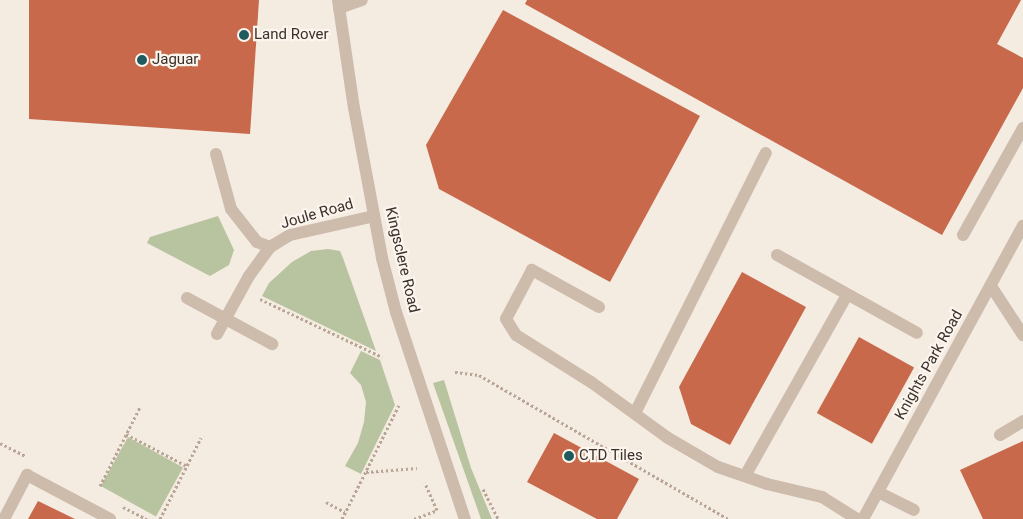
<!DOCTYPE html>
<html>
<head>
<meta charset="utf-8">
<style>
  body { margin:0 }
  #map { position:relative; width:1023px; height:519px; overflow:hidden; background:#f4ebe1; font-family:Roboto,sans-serif }
  div>[style] { position:absolute }
  [style*='--x'] { left:calc(var(--x)*1px); top:calc(var(--y)*1px); width:calc(var(--w)*1px); rotate:calc(var(--a)*1deg) }
  .green>* { inset:0; background:#b8c4a0; transform-origin:0 0 }
  .building>* { inset:0; background:#c8694b; transform-origin:0 0 }
  .path>* { height:3px; margin-top:-1.5px; transform-origin:0; background:repeating-linear-gradient(90deg,#b9a596 0 2.5px,transparent 0 5px) }
  .service>* { height:12px; margin:-6px; padding:0 6px; transform-origin:6px; border-radius:6px; background:#cdbbac }
  .minor>* { height:12px; margin:-6px; padding:0 6px; transform-origin:6px; border-radius:6px; background:#cdbbac }
  .tertiary>* { height:12px; margin:-6px; padding:0 6px; transform-origin:6px; border-radius:6px; background:#cdbbac }
  .dots>* { width:14px; height:14px; translate:-50% -50%; box-sizing:border-box; border:2px solid #fbf5ee; border-radius:50% }
  span { translate:-50% -50%; white-space:nowrap; text-align:center; line-height:1.15; -webkit-text-stroke:4.5px #fbf5ee; paint-order:stroke }
  .poi-label { font-size:15px; color:#3b302b }
  .left { translate:0 -50%; text-align:left }
  .street-label { font-size:15px; color:#3b302b }
</style>
</head>
<body>
<div id="map">
  <div class="green">
    <i style="clip-path:polygon(218px 216px,234px 250px,229px 265px,210px 276px,147px 243px,150px 237px)"></i>
    <i style="clip-path:polygon(328px 249px,340px 251px,343px 258px,376px 351px,262px 296px,269px 283px,292px 262px,311px 251px)"></i>
    <i style="clip-path:polygon(361px 351px,380px 360px,395px 405px,361px 474px,345px 466px,358px 443px,364px 422px,366px 402px,361px 385px,350px 373px)"></i>
    <i style="clip-path:polygon(444px 380px,471px 468px,492px 519px,481px 519px,433px 383px)"></i>
    <i style="left:128px;top:437px;width:63px;height:56px;rotate:29deg"></i>
  </div>
  <div class="building">
    <i style="clip-path:polygon(29px 0,259px 0,250px 134px,29px 119px)"></i>
    <i style="clip-path:polygon(527px 0,1021px 0,997px 44px,1023px 58px,1023px 88px,942px 235px,525px 4px)"></i>
    <i style="clip-path:polygon(503px 10px,700px 116px,610px 282px,439px 189px,426px 145px)"></i>
    <i style="clip-path:polygon(742px 272px,806px 307px,730px 445px,691px 424px,679px 387px)"></i>
    <i style="left:859px;top:337px;width:63px;height:87px;rotate:29deg"></i>
    <i style="clip-path:polygon(554px 433px,639px 479px,617px 519px,597px 519px,527px 482px)"></i>
    <i style="clip-path:polygon(1023px 441px,1023px 519px,983px 519px,960px 470px)"></i>
    <i style="clip-path:polygon(38px 501px,75px 519px,28px 519px)"></i>
  </div>
  <div class="path">
    <i style="--x:260;--y:299;--w:135;--a:25.4"></i>
    <i style="--x:455;--y:372;--w:24;--a:7"></i>
    <i style="--x:479;--y:375;--w:288;--a:30"></i>
    <i style="--x:126;--y:434;--w:69;--a:27.7"></i>
    <i style="--x:0;--y:443;--w:30;--a:27"></i>
    <i style="--x:366;--y:472;--w:51;--a:-4.5"></i>
    <i style="--x:100;--y:486;--w:89;--a:-63.1"></i>
    <i style="--x:483;--y:489;--w:34;--a:63"></i>
    <i style="--x:326;--y:502;--w:21;--a:28"></i>
    <i style="--x:123;--y:507;--w:27;--a:27"></i>
    <i style="--x:160;--y:519;--w:91;--a:-63.2"></i>
    <i style="--x:342;--y:519;--w:127;--a:-63.4"></i>
    <i style="--x:414;--y:519;--w:25;--a:-21"></i>
    <i style="--x:437;--y:510;--w:30;--a:-114"></i>
  </div>
  <div class="service">
    <i style="--x:339;--y:8;--w:24;--a:-19"></i>
    <i style="--x:963;--y:235;--w:123;--a:-60.7"></i>
    <i style="--x:777;--y:255;--w:160;--a:29.1"></i>
    <i style="--x:991;--y:286;--w:59;--a:56.9"></i>
    <i style="--x:599;--y:307;--w:77;--a:-151.1"></i>
    <i style="--x:532;--y:270;--w:55;--a:118"></i>
    <i style="--x:506;--y:319;--w:19;--a:58"></i>
    <i style="--x:516;--y:335;--w:89;--a:32.1"></i>
    <i style="--x:591;--y:382;--w:95;--a:36"></i>
    <i style="--x:668;--y:438;--w:58;--a:30.1"></i>
    <i style="--x:718;--y:467;--w:52;--a:19.1"></i>
    <i style="--x:767;--y:484;--w:57;--a:13.3"></i>
    <i style="--x:822;--y:497;--w:41;--a:32.2"></i>
    <i style="--x:635;--y:413;--w:291;--a:-63.3"></i>
    <i style="--x:1000;--y:435;--w:27;--a:-31"></i>
    <i style="--x:745;--y:476;--w:208;--a:-60.6"></i>
    <i style="--x:878;--y:492;--w:40;--a:26.6"></i>
    <i style="--x:4;--y:519;--w:50;--a:-62.4"></i>
    <i style="--x:27;--y:475;--w:94;--a:27.9"></i>
  </div>
  <div class="minor">
    <i style="--x:216;--y:154;--w:57;--a:74.7"></i>
    <i style="--x:231;--y:209;--w:42;--a:51.8"></i>
    <i style="--x:257;--y:242;--w:14;--a:21"></i>
    <i style="--x:187;--y:298;--w:97;--a:28.4"></i>
    <i style="--x:217;--y:334;--w:66;--a:-61.1"></i>
    <i style="--x:249;--y:276;--w:36;--a:-54"></i>
    <i style="--x:270;--y:247;--w:23;--a:-31"></i>
    <i style="--x:290;--y:235;--w:86;--a:-12.7"></i>
    <i style="--x:863;--y:519;--w:334;--a:-61.4"></i>
  </div>
  <div class="tertiary">
    <i style="--x:338;--y:0;--w:109;--a:81.6"></i>
    <i style="--x:354;--y:108;--w:153;--a:79.4"></i>
    <i style="--x:382;--y:258;--w:56;--a:75.5"></i>
    <i style="--x:396;--y:312;--w:218;--a:71.6"></i>
  </div>
  <div class="dots">
    <i style="left:244px;top:35px;background:#1f5a5e"></i>
    <i style="left:142px;top:60px;background:#1f5a5e"></i>
    <i style="left:569px;top:456px;background:#1f5a5e"></i>
  </div>
  <div class="poi-label">
    <span class="left" style="left:254px;top:35px">Land Rover</span>
    <span class="left" style="left:152px;top:60px">Jaguar</span>
    <span class="left" style="left:579px;top:456px">CTD Tiles</span>
  </div>
  <div class="street-label">
    <span style="left:317px;top:214px;rotate:-16deg">Joule Road</span>
    <span style="left:402px;top:260px;rotate:77deg">Kingsclere Road</span>
    <span style="left:929px;top:365px;rotate:-61deg">Knights Park Road</span>
  </div>
</div>
</body>
</html>
